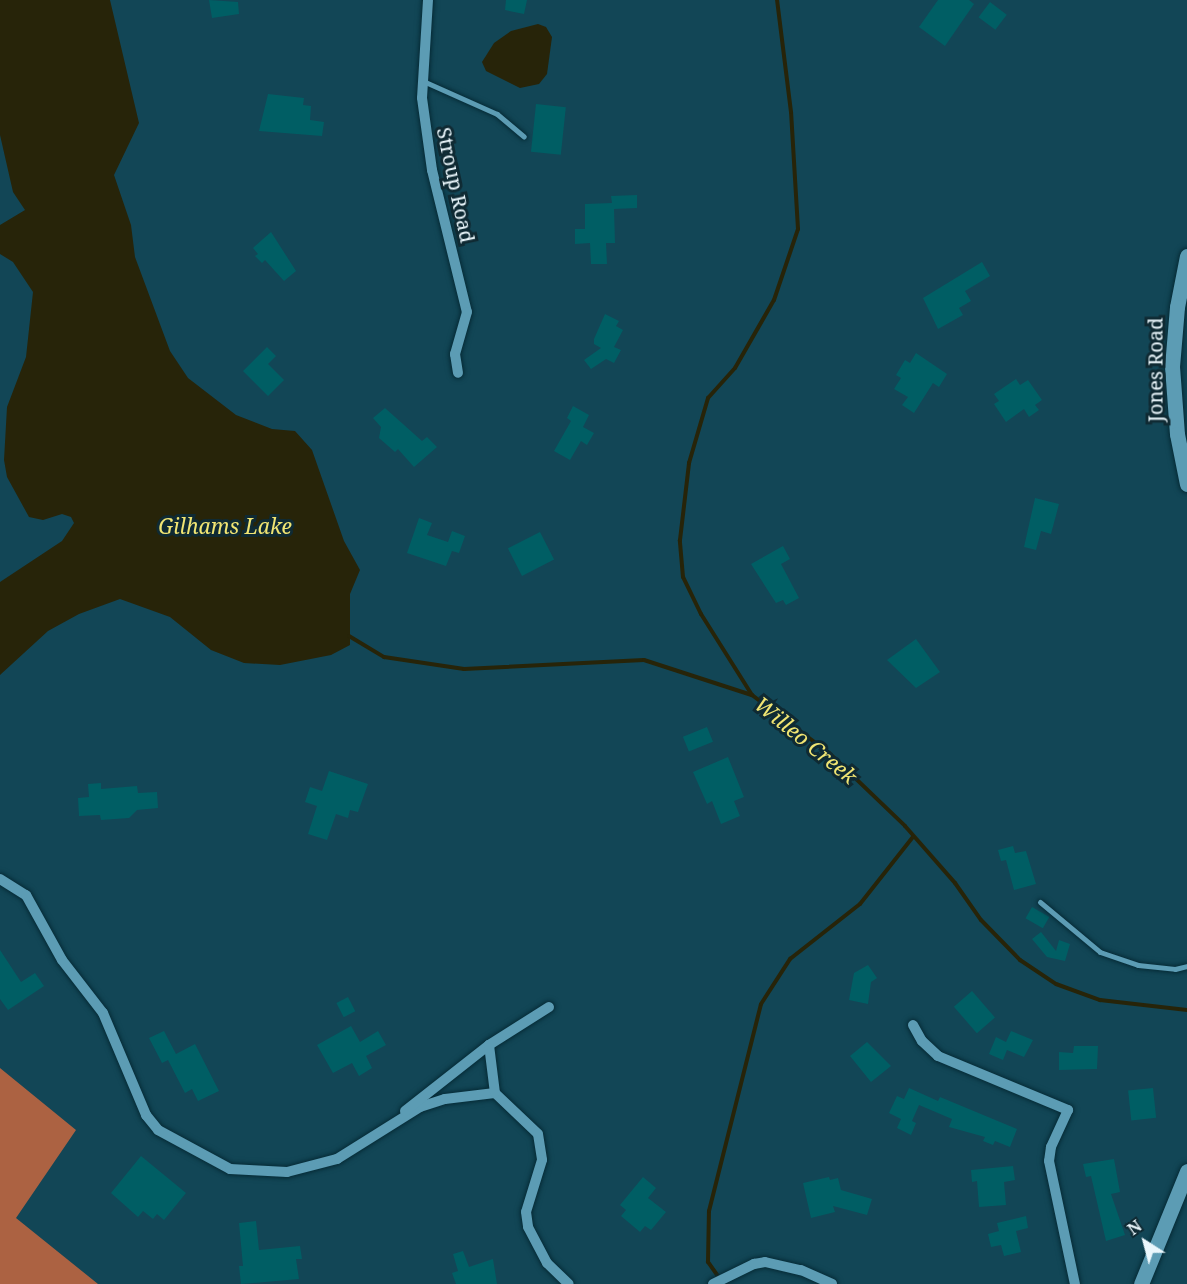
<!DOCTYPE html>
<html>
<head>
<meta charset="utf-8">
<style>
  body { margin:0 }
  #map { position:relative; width:1187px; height:1284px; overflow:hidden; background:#124656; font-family:"Noto Serif",serif }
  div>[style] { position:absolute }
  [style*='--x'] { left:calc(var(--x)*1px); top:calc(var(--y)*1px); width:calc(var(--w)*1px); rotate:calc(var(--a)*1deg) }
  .forest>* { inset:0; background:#ac6242 }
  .water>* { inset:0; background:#272409 }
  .stream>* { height:4px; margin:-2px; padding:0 2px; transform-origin:2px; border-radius:2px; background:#272409 }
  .building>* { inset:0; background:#005e64; transform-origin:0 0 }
  .roads { filter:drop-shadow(0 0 2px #062b36) drop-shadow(0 0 2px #062b36) }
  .lane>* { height:5px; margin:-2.5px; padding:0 2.5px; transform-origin:2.5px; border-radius:2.5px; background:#5c9cb4 }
  .street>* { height:10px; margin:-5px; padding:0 5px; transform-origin:5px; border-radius:5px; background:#5c9cb4 }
  .secondary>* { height:15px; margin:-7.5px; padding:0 7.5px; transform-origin:7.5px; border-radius:7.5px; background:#5c9cb4 }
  span { translate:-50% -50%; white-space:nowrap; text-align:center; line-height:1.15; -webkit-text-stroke:6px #0f2a33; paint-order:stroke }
  .street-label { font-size:20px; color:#ebf7fc }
  .water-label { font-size:21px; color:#f1e573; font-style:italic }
  .north { position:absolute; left:1115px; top:1212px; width:60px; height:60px; -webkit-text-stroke:4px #0f2a33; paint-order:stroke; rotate:324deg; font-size:16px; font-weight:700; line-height:24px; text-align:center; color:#ebf7fc }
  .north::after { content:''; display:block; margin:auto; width:21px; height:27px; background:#ebf7fc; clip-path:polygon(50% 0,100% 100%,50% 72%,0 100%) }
</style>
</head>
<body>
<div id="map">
  <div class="forest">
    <i style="clip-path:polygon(0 1068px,76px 1130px,16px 1218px,98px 1284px,0 1284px)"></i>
  </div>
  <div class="water">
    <i style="clip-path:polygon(0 0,110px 0,139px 123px,114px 175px,131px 225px,135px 257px,170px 351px,188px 378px,236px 415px,272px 429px,295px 431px,312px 450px,344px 541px,360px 570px,350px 594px,350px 645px,331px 655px,280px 665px,244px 663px,211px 650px,170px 617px,120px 599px,79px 614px,48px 631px,0 675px,0 582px,62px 541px,74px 523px,71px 517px,62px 514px,43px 520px,29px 517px,7px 477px,4px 460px,7px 407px,26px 357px,33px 292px,13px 262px,0 254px,0 225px,25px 210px,13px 192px,0 135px)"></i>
    <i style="clip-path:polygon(538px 24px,546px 27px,552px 37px,547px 74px,539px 84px,520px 88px,486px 71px,482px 62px,494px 43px,511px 31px)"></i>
  </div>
  <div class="stream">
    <i style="--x:349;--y:636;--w:41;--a:31"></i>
    <i style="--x:384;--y:657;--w:81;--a:8.5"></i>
    <i style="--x:464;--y:669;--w:180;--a:-2.9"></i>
    <i style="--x:644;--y:660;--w:114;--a:18"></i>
    <i style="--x:752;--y:695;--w:96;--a:37"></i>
    <i style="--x:829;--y:753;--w:105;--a:43.8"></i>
    <i style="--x:905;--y:826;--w:76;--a:48.7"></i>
    <i style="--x:955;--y:883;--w:45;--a:54.9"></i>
    <i style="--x:981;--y:920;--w:56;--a:45.7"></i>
    <i style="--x:1020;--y:960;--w:43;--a:33.7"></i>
    <i style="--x:1056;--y:984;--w:47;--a:20"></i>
    <i style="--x:1100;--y:1000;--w:88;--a:6.6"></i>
    <i style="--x:752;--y:695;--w:96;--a:-122.2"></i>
    <i style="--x:701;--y:614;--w:41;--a:-115.9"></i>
    <i style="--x:683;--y:577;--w:37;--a:-95"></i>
    <i style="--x:680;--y:540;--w:78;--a:-83.3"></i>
    <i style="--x:689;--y:463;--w:68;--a:-73.7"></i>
    <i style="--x:708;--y:398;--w:40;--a:-48"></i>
    <i style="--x:735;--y:368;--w:78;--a:-60.2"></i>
    <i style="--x:774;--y:300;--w:75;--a:-71.3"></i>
    <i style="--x:798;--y:229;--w:117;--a:-93.4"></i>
    <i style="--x:791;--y:112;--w:113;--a:-97.1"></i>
    <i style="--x:720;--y:1279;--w:21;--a:-125"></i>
    <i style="--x:708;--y:1262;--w:51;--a:-88.9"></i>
    <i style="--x:709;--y:1211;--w:213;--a:-75.9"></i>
    <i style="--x:761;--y:1004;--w:54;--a:-57.2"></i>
    <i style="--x:790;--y:959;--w:89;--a:-38.2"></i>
    <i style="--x:860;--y:904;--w:85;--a:-51.7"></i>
  </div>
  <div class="building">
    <i style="clip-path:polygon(209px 0,238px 2px,239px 14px,212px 18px)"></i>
    <i style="clip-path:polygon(506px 0,527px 0,524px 14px,505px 10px)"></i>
    <i style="clip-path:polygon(938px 0,969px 0,974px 4px,945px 46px,919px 27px)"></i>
    <i style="left:990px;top:2px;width:21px;height:19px;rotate:37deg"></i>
    <i style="clip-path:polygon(268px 94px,304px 98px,303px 105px,311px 106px,310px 120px,324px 122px,322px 136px,259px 131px)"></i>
    <i style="left:536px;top:104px;width:30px;height:48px;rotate:6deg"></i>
    <i style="clip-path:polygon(637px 195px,637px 208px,614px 209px,615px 243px,606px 243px,607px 264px,591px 264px,590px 243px,575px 244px,575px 229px,585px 229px,585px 204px,612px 203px,611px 196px)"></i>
    <i style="clip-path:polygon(271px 232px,296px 271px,284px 281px,265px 260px,262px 263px,255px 256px,258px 254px,253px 248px)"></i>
    <i style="clip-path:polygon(982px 262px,990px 276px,965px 291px,971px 301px,959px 308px,963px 315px,938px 329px,923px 298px)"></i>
    <i style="clip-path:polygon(605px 314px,619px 321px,616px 326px,623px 330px,614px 347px,621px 350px,614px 363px,606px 359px,591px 369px,584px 360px,601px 348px,594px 344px,594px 339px)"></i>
    <i style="clip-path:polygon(267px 347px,276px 356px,268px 364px,284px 380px,268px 396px,243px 371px)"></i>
    <i style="clip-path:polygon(916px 353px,947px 374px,939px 387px,933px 383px,914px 413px,902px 405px,908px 397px,894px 389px,901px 378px,896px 375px,905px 360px,910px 363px)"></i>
    <i style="clip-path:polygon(1016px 379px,1020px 385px,1028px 380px,1042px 400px,1035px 405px,1039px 410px,1029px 417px,1024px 409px,1006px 422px,994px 404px,999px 401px,994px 394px)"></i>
    <i style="clip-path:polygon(573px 406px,589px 415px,583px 427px,594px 433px,587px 445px,581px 441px,570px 460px,554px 451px,571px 421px,567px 418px)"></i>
    <i style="clip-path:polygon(385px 408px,422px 441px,427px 437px,437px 447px,414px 467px,398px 449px,395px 452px,379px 438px,381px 427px,373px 418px)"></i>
    <i style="clip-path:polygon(1035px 498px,1059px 504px,1051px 534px,1041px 531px,1036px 550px,1024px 547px)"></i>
    <i style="clip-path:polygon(419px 518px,432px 523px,427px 535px,448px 542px,452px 531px,465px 536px,459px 553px,452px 551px,446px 566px,407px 553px)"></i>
    <i style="left:540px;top:532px;width:31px;height:36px;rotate:63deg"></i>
    <i style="clip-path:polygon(783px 546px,790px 559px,781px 564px,799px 598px,786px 605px,783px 600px,776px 603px,751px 564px)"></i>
    <i style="clip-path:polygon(916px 639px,940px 672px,916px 688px,887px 660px)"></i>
    <i style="left:707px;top:727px;width:16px;height:26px;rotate:68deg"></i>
    <i style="clip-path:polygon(728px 757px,744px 797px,734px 801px,740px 816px,721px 824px,712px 801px,707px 804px,693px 772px)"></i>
    <i style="clip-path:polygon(329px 771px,368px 784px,358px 812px,350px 810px,348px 818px,336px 814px,327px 840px,308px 834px,317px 806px,305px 802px,310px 787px,322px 791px)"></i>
    <i style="clip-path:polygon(101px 783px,101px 789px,137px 786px,138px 793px,157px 792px,158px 808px,137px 810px,129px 818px,101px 820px,100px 815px,79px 816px,78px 798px,89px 797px,88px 784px)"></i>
    <i style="clip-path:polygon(1013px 846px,1015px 853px,1026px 851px,1036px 884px,1014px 890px,1006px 860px,1001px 861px,998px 850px)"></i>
    <i style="left:1032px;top:907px;width:20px;height:13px;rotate:30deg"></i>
    <i style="clip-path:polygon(1041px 932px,1056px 951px,1059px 940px,1070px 944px,1065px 961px,1047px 957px,1032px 939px)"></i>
    <i style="clip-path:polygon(0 950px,21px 982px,35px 973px,44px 986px,8px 1010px,0 999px)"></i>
    <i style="clip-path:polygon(868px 965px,877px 978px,871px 982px,868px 1004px,849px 1000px,854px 973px)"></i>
    <i style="left:972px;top:991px;width:35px;height:24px;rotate:49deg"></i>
    <i style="left:348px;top:997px;width:16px;height:13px;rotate:63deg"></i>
    <i style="clip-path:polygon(351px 1026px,360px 1042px,378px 1031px,386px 1045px,366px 1056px,372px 1068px,359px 1076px,352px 1063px,333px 1073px,317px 1045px)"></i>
    <i style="clip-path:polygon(164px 1031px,176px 1054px,195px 1044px,219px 1091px,198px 1101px,192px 1089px,185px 1093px,168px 1060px,162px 1063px,149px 1038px)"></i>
    <i style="clip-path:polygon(1011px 1031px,1033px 1040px,1024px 1057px,1007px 1050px,1003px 1060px,989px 1054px,996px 1037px,1006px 1042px)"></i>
    <i style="clip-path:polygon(867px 1042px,891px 1066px,871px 1082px,850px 1056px)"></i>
    <i style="clip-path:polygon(1074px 1046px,1098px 1046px,1097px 1069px,1059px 1070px,1059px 1052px,1073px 1053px)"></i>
    <i style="clip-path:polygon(909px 1088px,938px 1101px,940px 1097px,1017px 1129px,1010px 1147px,995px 1141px,993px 1145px,983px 1141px,985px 1137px,949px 1127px,952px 1119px,919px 1105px,912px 1121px,916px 1123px,911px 1135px,897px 1128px,901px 1119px,889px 1113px,897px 1096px,904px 1099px)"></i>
    <i style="left:1153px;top:1088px;width:30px;height:25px;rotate:84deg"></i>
    <i style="clip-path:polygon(141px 1156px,186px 1193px,164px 1220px,157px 1214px,153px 1219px,143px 1211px,138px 1217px,111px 1193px)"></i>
    <i style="clip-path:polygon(1114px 1159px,1120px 1192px,1111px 1194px,1125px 1235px,1106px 1241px,1091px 1176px,1086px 1177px,1083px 1164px)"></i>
    <i style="clip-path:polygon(1013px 1166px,1015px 1180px,1004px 1182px,1006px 1205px,979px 1207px,977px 1181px,972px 1182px,971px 1170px)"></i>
    <i style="clip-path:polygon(643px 1177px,656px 1188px,648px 1198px,666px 1212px,651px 1230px,645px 1226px,640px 1232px,621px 1216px,626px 1210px,620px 1205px)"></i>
    <i style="clip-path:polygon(829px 1177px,830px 1180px,838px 1178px,841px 1190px,872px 1199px,867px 1215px,833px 1206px,835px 1212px,811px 1218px,803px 1183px)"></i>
    <i style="clip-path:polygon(1026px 1216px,1028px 1228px,1016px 1231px,1021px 1252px,1004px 1256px,1001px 1245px,991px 1247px,988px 1234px,999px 1231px,997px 1223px)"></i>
    <i style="clip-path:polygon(256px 1221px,259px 1250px,300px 1246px,302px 1259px,296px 1259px,299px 1279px,241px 1284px,239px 1266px,243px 1266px,239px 1223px)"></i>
    <i style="clip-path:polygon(463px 1251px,469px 1267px,493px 1259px,497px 1284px,456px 1284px,452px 1273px,458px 1271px,453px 1254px)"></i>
  </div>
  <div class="roads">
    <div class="lane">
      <i style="--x:423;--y:81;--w:81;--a:24"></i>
      <i style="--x:497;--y:114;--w:35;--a:40"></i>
      <i style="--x:1040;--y:902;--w:78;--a:39.8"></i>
      <i style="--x:1100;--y:952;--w:40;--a:18.9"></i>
      <i style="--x:1138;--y:965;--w:37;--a:6"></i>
      <i style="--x:1175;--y:969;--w:12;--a:-14"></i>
    </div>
    <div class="street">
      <i style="--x:428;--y:0;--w:98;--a:93.5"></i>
      <i style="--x:422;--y:98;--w:73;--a:82.1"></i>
      <i style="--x:432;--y:170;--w:146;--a:76.2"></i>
      <i style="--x:467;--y:312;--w:44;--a:105.9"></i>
      <i style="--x:455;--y:354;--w:19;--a:81"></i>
      <i style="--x:0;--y:879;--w:31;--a:32"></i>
      <i style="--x:26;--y:895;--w:74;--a:61"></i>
      <i style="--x:62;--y:960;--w:67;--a:52.3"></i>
      <i style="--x:103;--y:1013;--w:111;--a:67.1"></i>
      <i style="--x:146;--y:1115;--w:19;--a:51"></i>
      <i style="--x:158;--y:1130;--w:82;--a:28.4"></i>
      <i style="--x:230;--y:1169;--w:57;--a:3"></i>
      <i style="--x:287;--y:1172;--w:52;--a:-14.6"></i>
      <i style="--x:337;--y:1159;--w:98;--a:-32.1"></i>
      <i style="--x:420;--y:1107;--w:26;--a:-18"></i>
      <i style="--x:445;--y:1099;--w:50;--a:-6.8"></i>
      <i style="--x:495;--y:1093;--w:59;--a:43.6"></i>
      <i style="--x:538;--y:1134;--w:26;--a:81"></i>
      <i style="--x:542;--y:1160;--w:54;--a:107.1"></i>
      <i style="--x:526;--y:1212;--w:15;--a:82"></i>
      <i style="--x:528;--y:1227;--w:41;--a:62.2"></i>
      <i style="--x:547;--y:1263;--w:30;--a:44"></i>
      <i style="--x:913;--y:1025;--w:18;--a:61"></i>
      <i style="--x:922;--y:1041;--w:22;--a:43"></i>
      <i style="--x:938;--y:1056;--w:141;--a:22.6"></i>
      <i style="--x:1068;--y:1110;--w:41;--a:114.7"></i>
      <i style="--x:1051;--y:1147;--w:14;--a:98"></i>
      <i style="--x:1049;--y:1161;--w:126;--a:78.1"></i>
      <i style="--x:489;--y:1045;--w:48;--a:82.9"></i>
      <i style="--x:405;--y:1111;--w:107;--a:-38.2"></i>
      <i style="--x:489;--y:1045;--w:71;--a:-32.3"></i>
      <i style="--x:713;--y:1284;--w:46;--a:-26"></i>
      <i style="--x:754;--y:1264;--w:11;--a:-10"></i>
      <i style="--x:765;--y:1262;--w:37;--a:13"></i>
      <i style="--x:801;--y:1270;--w:34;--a:24"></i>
    </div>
    <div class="secondary">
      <i style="--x:1187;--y:256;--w:52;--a:101.1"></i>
      <i style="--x:1177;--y:307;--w:59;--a:94.8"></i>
      <i style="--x:1172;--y:366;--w:68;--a:85.8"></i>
      <i style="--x:1177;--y:434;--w:51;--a:78.7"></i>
      <i style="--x:1141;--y:1284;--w:122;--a:-67.8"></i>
    </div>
  </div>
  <div class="street-label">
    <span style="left:456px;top:185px;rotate:78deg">Stroup Road</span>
    <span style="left:1155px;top:370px;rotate:-90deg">Jones Road</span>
  </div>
  <div class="water-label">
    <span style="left:225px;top:526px">Gilhams Lake</span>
    <span style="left:806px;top:740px;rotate:39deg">Willeo Creek</span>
  </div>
  <div class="north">N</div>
</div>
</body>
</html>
